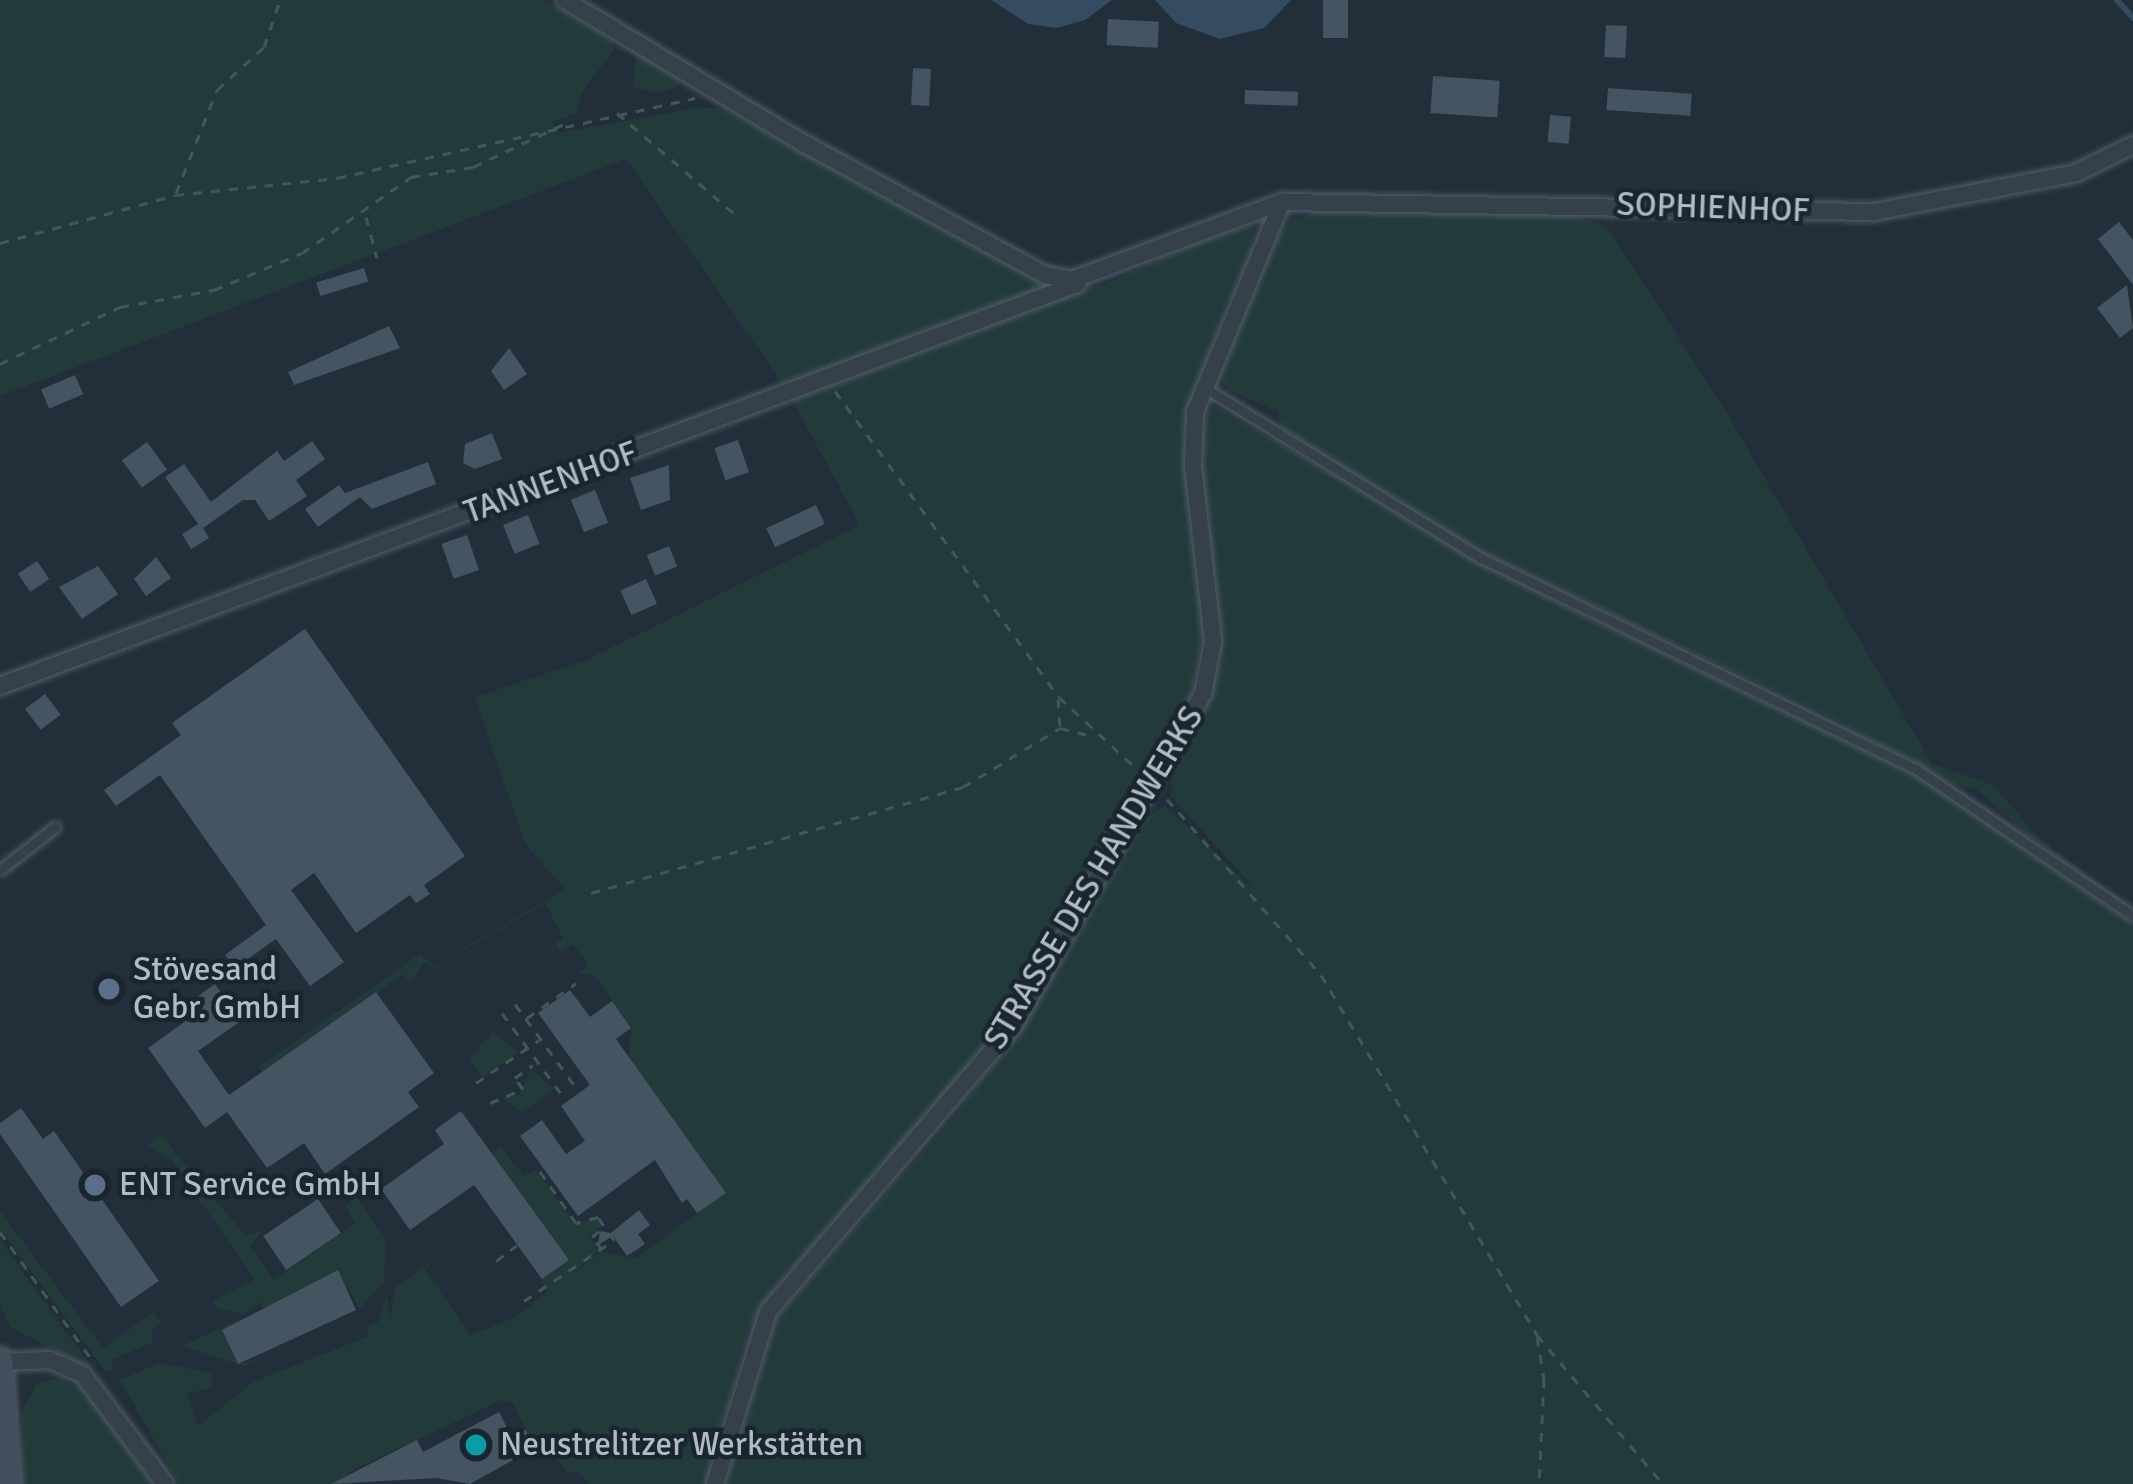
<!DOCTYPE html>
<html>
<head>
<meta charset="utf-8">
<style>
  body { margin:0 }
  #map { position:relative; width:2133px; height:1484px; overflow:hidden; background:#222e3a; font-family:Signika,sans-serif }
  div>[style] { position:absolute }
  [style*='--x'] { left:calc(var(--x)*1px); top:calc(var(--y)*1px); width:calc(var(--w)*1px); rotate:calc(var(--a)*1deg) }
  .green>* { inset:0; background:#233a3b }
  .water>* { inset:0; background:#354b61 }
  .stream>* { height:6px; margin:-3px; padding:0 3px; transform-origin:3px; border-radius:3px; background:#354b61 }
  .building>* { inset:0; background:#445461; transform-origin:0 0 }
  .path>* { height:3px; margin-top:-1.5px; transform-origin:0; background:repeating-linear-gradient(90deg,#415758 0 9px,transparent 0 18px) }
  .roads { filter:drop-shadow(0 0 3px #535e68) drop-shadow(0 0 3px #535e68) }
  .service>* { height:9px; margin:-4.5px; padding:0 4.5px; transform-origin:4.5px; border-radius:4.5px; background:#35404a }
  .minor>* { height:16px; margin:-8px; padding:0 8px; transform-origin:8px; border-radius:8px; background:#35404a }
  .secondary>* { height:24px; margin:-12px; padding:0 12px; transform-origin:12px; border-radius:12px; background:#434f5d }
  .dots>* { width:33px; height:33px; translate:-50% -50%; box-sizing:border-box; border:6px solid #1b252f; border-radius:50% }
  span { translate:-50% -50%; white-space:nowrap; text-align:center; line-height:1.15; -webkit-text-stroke:9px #1b252f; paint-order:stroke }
  .street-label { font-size:33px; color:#b0bbc6 }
  .poi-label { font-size:33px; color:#b0bbc6 }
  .left { translate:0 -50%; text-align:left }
</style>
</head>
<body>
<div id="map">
  <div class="green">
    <i style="clip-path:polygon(0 0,544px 0,611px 39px,614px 50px,582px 92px,577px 113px,552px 122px,558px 133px,701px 107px,727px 110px,1056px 290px,1104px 285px,1210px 235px,1254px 226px,1252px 251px,1223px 312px,1184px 432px,1204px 625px,1191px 695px,975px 1062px,894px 1162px,781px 1279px,749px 1328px,706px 1484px,589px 1484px,577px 1471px,567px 1474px,545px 1439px,534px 1445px,513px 1404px,502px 1400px,348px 1472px,353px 1484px,179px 1484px,120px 1380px,160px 1363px,211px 1373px,213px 1387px,187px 1394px,198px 1426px,253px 1382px,369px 1336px,366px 1327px,378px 1322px,387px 1295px,390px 1320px,395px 1288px,432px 1260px,425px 1270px,471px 1335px,516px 1317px,548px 1292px,540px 1280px,568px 1260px,491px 1153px,501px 1146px,524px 1177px,535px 1170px,575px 1224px,597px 1219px,602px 1226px,589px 1237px,599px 1250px,574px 1272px,601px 1252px,636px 1258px,725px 1193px,629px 1058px,631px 1027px,593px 974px,578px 974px,588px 964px,573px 944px,560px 952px,555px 944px,563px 938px,545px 903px,433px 968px,424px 961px,410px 983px,403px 974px,262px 1072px,258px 1067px,420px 954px,434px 966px,565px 889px,526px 845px,474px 697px,586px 660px,860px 525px,785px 387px,626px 159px,0 396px)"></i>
    <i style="clip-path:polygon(636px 52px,680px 79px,680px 85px,662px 93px,633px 88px)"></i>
    <i style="clip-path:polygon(1329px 209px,1569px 213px,1608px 228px,1722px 405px,1932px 764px,1993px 785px,2041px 840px,2133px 909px,2035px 841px,1976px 789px,1948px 783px,1828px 716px,1481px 552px,1351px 475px,1280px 426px,1277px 411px,1230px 391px,1216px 377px,1271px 246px,1289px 221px)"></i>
    <i style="clip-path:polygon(1213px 406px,1582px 616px,1914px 773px,2133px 924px,2133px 1484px,725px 1484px,775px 1320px,953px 1118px,1019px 1028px,1136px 824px,1165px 806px,1261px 896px,1171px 796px,1172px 764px,1202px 718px,1219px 664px,1221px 625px,1199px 463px,1203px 419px)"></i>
    <i style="clip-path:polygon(493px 1031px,518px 1053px,483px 1077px,469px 1059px)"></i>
    <i style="clip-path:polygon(531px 1069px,554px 1089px,522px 1112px,501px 1097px,519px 1095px)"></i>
    <i style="clip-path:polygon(161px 1135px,245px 1235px,262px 1231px,250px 1247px,274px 1280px,356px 1223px,345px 1205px,356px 1197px,386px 1239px,384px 1281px,360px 1309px,337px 1271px,264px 1311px,259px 1302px,242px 1314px,218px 1309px,212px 1301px,255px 1280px,172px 1160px,148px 1145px)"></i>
    <i style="clip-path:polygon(0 1211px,103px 1348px,154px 1312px,162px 1324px,152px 1329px,153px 1342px,111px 1360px,114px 1369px,106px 1372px,0 1229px)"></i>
    <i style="clip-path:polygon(0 1240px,29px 1281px,95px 1371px,10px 1327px,0 1303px)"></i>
    <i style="clip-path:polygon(244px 1317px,222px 1331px,238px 1364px,262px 1358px,244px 1366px,182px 1346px)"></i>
    <i style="clip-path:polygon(60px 1378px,85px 1391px,153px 1484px,20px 1484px,22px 1411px,37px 1383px)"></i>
  </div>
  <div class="water">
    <i style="clip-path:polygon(991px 0,1112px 0,1085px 20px,1057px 28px,1028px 24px)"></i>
    <i style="clip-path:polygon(1155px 0,1291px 0,1264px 28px,1220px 39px,1176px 23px)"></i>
  </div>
  <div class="stream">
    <i style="--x:2117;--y:0;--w:24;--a:48"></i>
  </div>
  <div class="building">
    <i style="left:1323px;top:0;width:25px;height:38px"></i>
    <i style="left:1108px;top:19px;width:51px;height:26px;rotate:3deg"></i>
    <i style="left:1606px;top:25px;width:21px;height:32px;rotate:3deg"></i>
    <i style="left:913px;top:68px;width:18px;height:37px;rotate:3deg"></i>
    <i style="left:1433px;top:76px;width:67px;height:37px;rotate:4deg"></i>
    <i style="left:1608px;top:88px;width:84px;height:22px;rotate:4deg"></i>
    <i style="left:1245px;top:90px;width:53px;height:14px;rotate:2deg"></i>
    <i style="left:1550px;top:115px;width:21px;height:27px;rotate:5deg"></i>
    <i style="clip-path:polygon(2119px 222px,2133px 240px,2133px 285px,2098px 239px)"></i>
    <i style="left:364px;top:268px;width:14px;height:50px;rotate:73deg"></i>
    <i style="clip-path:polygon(2127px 285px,2133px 328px,2120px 338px,2097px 308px)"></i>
    <i style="clip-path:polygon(389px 326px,400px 348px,294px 385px,288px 372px)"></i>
    <i style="clip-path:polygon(509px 348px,527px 374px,504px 390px,491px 371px)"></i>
    <i style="left:75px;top:375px;width:21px;height:37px;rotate:67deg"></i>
    <i style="clip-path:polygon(492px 433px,502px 459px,475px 469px,463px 463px,465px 444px)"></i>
    <i style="left:738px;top:440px;width:34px;height:25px;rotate:71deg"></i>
    <i style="clip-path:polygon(312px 441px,325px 459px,296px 480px,307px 496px,269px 521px,255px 500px,243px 500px,203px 528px,209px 538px,191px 549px,182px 534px,198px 524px,165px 477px,184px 464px,211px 502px,277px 451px,284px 461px)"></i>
    <i style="left:147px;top:442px;width:34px;height:31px;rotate:54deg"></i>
    <i style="clip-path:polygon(428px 462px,436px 484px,372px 509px,360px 497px,318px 527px,305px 509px,339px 485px,345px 493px)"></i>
    <i style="clip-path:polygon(669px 465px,670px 500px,641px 510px,630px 478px)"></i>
    <i style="left:595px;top:490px;width:35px;height:26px;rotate:68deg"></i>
    <i style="left:816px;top:505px;width:21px;height:55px;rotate:65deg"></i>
    <i style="left:528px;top:515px;width:31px;height:27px;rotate:68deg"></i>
    <i style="left:467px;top:535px;width:37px;height:27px;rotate:71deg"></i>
    <i style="left:669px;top:546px;width:22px;height:24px;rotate:68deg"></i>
    <i style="clip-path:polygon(156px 557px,171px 578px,146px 596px,134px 579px)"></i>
    <i style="left:37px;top:561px;width:22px;height:23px;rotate:56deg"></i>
    <i style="clip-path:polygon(98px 566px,118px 594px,82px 619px,59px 587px)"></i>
    <i style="left:646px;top:579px;width:27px;height:28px;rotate:66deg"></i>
    <i style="clip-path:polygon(305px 629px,465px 856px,424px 885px,430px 894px,416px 903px,410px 895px,356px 933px,314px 873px,291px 890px,344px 962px,310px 986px,276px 939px,235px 968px,225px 955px,266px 925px,160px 775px,116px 806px,104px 790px,181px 735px,172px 723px)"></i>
    <i style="left:45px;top:694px;width:26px;height:25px;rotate:53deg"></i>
    <i style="clip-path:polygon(215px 984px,241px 1021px,198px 1051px,229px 1095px,376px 992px,434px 1073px,408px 1092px,419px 1107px,325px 1174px,304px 1143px,267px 1168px,227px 1112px,205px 1128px,148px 1048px,198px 1012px,194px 999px)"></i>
    <i style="clip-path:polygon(570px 990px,590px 1017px,612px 1001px,631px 1028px,616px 1039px,726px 1193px,697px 1213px,687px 1199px,682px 1203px,655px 1160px,578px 1216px,520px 1136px,542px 1120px,566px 1154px,585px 1141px,561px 1106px,590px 1085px,538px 1013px)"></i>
    <i style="clip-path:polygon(21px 1108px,43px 1139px,54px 1131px,159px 1281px,121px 1307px,0 1134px,0 1123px)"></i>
    <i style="clip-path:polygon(461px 1111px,569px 1260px,542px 1279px,474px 1185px,410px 1230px,381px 1189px,444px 1144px,435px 1130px)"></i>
    <i style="left:318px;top:1199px;width:41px;height:66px;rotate:56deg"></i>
    <i style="clip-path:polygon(639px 1210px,650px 1225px,638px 1234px,645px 1244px,627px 1256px,613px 1236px,598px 1245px,600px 1231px,611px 1233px)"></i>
    <i style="clip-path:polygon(338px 1270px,356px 1310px,238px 1364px,222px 1330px)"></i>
    <i style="clip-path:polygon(499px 1412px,512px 1437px,526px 1430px,535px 1448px,470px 1484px,436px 1478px,331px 1484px,417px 1440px,423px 1452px)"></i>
  </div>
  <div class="path">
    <i style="--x:617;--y:113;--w:158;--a:40.6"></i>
    <i style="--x:176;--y:193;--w:111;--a:-68.3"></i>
    <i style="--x:217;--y:90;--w:64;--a:-42.5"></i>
    <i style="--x:264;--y:47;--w:50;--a:-71.2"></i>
    <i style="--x:366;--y:217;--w:42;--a:75"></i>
    <i style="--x:0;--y:243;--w:181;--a:-15.3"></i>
    <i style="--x:175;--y:195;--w:163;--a:-6"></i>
    <i style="--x:337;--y:178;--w:367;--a:-12.6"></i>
    <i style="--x:0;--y:364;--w:133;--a:-25.4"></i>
    <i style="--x:120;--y:307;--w:96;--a:-10.3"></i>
    <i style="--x:214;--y:290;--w:95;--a:-22.8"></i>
    <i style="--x:302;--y:253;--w:133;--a:-34.9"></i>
    <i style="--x:411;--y:177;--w:63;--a:-9.2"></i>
    <i style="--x:473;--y:167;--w:101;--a:-25.3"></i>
    <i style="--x:835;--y:391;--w:379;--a:53.8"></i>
    <i style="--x:1059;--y:697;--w:109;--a:42.8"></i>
    <i style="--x:1058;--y:699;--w:29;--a:86"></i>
    <i style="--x:1060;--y:728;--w:34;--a:14"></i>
    <i style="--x:1167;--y:799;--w:234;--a:48.8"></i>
    <i style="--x:1321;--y:975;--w:420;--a:59"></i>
    <i style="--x:1537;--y:1335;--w:195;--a:49.8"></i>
    <i style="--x:591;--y:893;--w:387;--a:-15.9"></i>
    <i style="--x:963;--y:787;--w:114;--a:-31.3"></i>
    <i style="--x:515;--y:1004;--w:102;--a:53.8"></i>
    <i style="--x:502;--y:1013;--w:102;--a:53.8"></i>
    <i style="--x:527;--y:1018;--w:60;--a:-35.5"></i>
    <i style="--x:476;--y:1083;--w:76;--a:-34.3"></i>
    <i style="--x:490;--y:1103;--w:36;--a:-23"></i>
    <i style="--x:523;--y:1089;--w:14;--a:-126"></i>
    <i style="--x:515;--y:1078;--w:22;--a:-36"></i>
    <i style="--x:0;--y:1232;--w:158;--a:54.3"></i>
    <i style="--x:602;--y:1249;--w:16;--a:-130"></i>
    <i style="--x:592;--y:1237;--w:14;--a:-39"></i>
    <i style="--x:496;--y:1261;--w:26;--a:-37"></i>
    <i style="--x:524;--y:1301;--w:109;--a:-34.1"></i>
    <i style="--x:614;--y:1240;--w:28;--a:-125"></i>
    <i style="--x:598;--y:1217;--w:23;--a:165"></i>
    <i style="--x:576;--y:1223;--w:70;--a:-125.1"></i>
    <i style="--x:1537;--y:1337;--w:43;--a:80.5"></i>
    <i style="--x:1544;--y:1379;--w:105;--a:92.7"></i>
  </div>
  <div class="roads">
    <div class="service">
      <i style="--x:1202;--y:386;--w:326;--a:31.7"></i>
      <i style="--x:1479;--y:557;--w:486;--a:25.9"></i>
      <i style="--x:1916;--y:769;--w:262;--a:34.1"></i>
      <i style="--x:0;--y:870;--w:70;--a:-38"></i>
    </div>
    <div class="minor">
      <i style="--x:565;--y:0;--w:280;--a:31"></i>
      <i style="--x:805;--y:144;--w:273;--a:28.6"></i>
      <i style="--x:1045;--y:275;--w:27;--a:10"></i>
      <i style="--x:1072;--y:280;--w:224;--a:-20.4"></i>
      <i style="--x:1282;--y:202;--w:592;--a:0.97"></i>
      <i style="--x:1874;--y:212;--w:206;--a:-10.9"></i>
      <i style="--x:2076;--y:173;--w:64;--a:-26.2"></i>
      <i style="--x:0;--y:686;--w:1150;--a:-20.47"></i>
      <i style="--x:0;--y:1362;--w:50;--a:-2.3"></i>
      <i style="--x:50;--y:1360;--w:36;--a:24"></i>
      <i style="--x:83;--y:1375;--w:136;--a:53"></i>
      <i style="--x:715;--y:1484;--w:180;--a:-72.9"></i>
      <i style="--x:768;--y:1312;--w:378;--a:-49.4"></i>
      <i style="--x:1014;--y:1025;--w:381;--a:-60.3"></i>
      <i style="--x:1203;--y:694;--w:54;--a:-79.3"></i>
      <i style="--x:1213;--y:641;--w:177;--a:-96.5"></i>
      <i style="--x:1193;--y:465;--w:53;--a:-87.8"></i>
      <i style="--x:1195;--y:412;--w:227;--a:-67.5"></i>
    </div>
    <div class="secondary">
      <i style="--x:0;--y:1360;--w:124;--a:85.8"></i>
    </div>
  </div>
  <div class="dots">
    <i style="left:109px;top:989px;background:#5c6f8a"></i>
    <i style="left:95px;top:1185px;background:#5c6f8a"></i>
    <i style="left:476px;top:1445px;background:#0f9aa8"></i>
  </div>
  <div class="street-label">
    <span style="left:1713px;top:208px;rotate:2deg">SOPHIENHOF</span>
    <span style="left:551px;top:483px;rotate:-20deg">TANNENHOF</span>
    <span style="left:1094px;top:878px;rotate:-59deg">STRASSE DES HANDWERKS</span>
  </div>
  <div class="poi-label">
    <span class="left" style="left:133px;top:989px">Stövesand<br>Gebr. GmbH</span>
    <span class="left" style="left:119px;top:1185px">ENT Service GmbH</span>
    <span class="left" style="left:500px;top:1445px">Neustrelitzer Werkstätten</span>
  </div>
</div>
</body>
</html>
